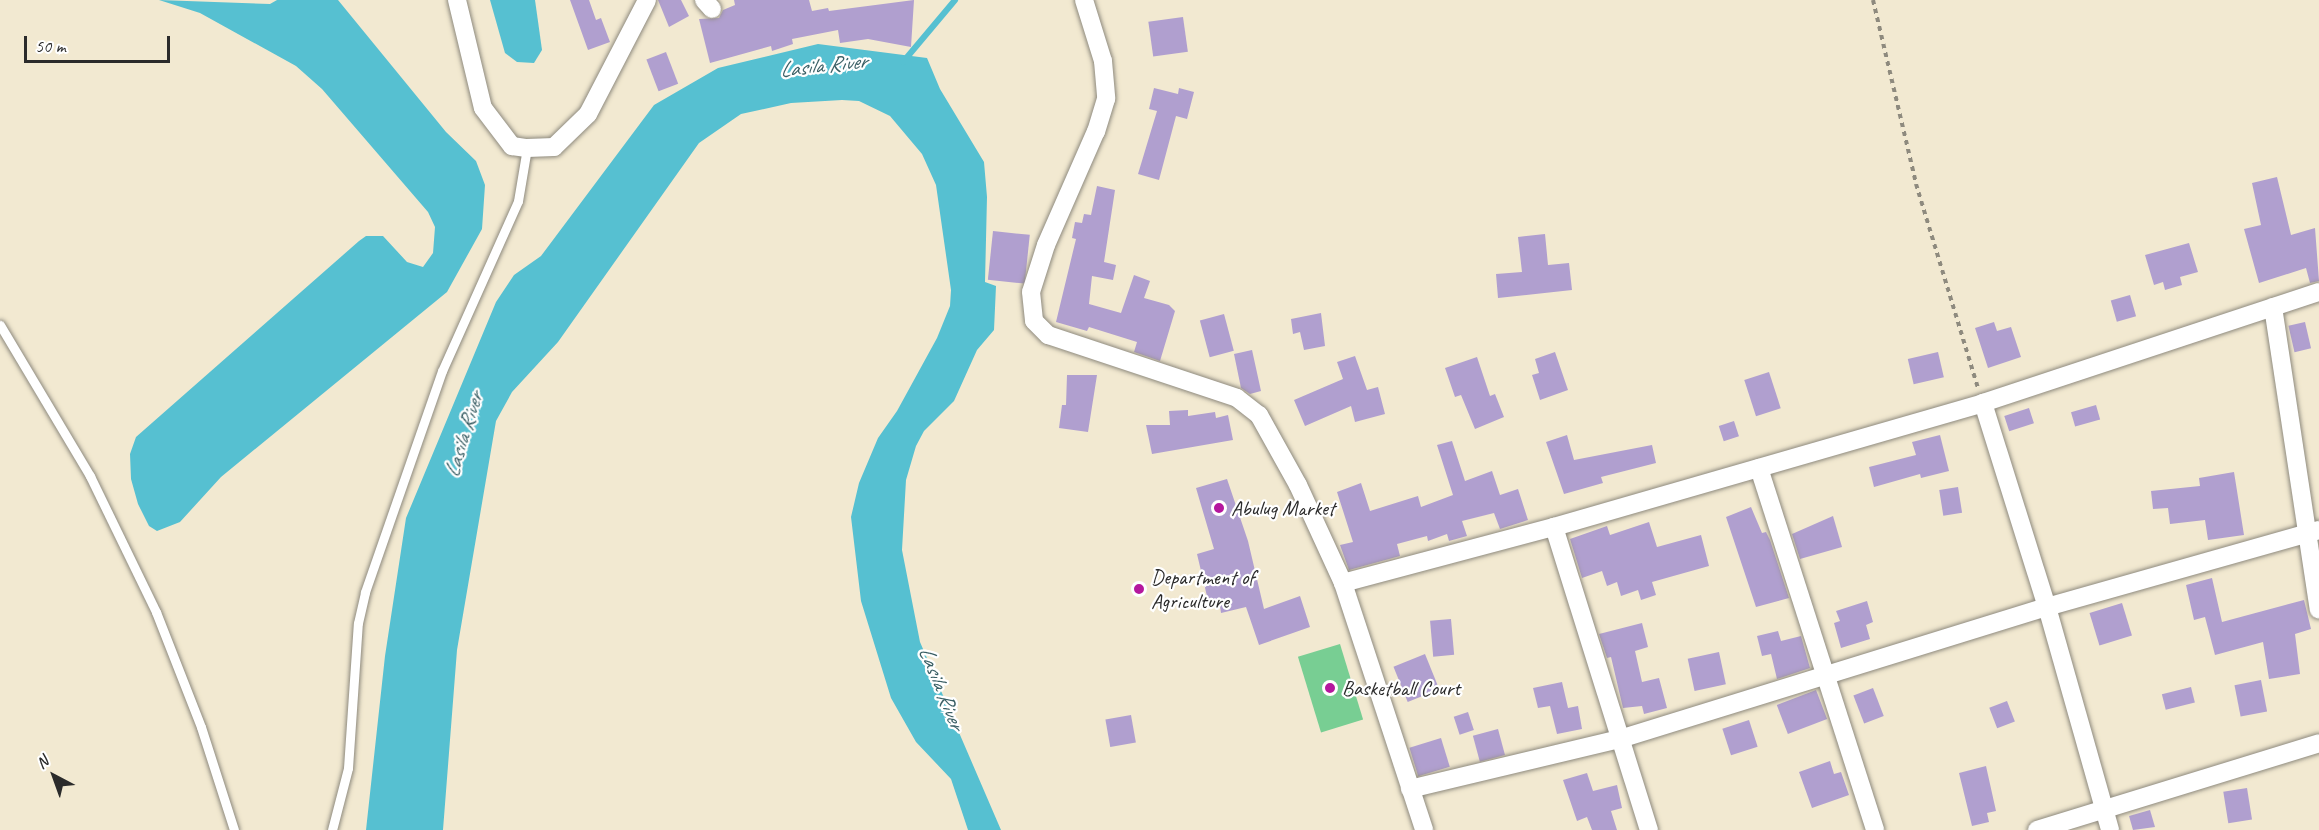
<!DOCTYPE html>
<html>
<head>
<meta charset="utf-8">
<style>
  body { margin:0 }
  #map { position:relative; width:2319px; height:830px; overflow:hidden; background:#f2e9d1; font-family:Caveat,sans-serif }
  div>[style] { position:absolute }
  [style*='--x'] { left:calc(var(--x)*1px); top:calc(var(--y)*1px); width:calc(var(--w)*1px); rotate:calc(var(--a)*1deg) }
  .green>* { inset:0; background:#78ce93; transform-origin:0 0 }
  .water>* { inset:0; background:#56c0d1 }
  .stream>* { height:6px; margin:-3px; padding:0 3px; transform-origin:3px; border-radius:3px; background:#56c0d1 }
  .building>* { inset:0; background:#b09fcf; transform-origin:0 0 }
  .path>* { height:4px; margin-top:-2px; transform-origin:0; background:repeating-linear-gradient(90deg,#8e8a7e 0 4.5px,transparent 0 9px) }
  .roads { filter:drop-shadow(0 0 2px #8e8a7e) drop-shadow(0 0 2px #8e8a7e) }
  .lane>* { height:9px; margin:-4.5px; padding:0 4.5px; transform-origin:4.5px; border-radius:4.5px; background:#fff }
  .street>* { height:18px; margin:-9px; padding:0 9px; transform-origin:9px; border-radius:9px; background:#fff }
  .dots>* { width:16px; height:16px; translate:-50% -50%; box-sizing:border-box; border:3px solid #fff; border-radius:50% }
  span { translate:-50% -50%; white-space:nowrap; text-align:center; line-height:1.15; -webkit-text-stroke:4.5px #fff; paint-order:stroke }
  .poi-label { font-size:21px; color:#2b2b2b }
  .left { translate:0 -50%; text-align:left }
  .water-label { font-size:22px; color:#3a5f65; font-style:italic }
  .north { position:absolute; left:24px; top:746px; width:60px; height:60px; -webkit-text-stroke:4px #fff; paint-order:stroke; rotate:319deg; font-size:16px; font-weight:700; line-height:24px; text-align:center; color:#2b2b2b }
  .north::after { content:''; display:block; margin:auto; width:21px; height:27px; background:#2b2b2b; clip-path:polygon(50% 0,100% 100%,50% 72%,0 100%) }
  .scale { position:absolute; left:24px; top:36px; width:146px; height:27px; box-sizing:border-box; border:3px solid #2b2b2b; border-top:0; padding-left:8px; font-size:18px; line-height:21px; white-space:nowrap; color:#2b2b2b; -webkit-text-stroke:4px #fff; paint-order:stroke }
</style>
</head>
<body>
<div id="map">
  <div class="green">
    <i style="left:1340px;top:644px;width:79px;height:44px;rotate:73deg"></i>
  </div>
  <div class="water">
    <i style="clip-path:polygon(159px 0,270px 4px,277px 0,338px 0,446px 132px,476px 161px,485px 185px,482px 229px,447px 292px,221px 477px,180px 522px,157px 531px,149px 526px,138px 504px,131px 479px,130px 454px,136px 437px,359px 241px,366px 236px,383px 236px,407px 262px,423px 267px,433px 253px,435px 227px,428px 212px,322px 89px,296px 66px,200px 13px)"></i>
    <i style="clip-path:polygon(490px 0,535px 0,542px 50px,534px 63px,517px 62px,505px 53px)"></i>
    <i style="clip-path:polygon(818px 44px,927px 58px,940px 89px,984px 162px,987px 197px,985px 282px,996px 286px,994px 330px,977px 350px,954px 401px,924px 431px,916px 446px,906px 480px,902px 550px,920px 642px,1001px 830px,968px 830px,951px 779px,916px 742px,891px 698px,861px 601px,851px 517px,859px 483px,878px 438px,897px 411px,937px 338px,950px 306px,951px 290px,936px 185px,922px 154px,890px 116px,859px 101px,842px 100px,791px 103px,741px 114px,699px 143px,558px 342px,512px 392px,496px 421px,457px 650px,443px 830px,366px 830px,385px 656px,406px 518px,496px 302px,514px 275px,541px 256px,654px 105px,718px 68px)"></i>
  </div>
  <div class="stream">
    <i style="--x:903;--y:62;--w:81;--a:-50"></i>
  </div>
  <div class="building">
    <i style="clip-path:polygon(570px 0,589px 0,596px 20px,601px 18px,610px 42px,588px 50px)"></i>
    <i style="clip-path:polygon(658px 0,681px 0,689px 16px,669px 27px)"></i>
    <i style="clip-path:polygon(734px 0,809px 0,812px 11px,828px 8px,829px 11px,914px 0,911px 47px,868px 39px,840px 43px,838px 30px,792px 39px,793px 44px,772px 51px,771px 46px,710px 63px,699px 19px,719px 18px,723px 10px,735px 5px)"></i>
    <i style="left:1183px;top:17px;width:35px;height:35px;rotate:82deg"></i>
    <i style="left:666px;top:52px;width:34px;height:21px;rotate:69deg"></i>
    <i style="clip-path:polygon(1154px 88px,1178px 94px,1179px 88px,1194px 92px,1187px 119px,1176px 116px,1159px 180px,1138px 174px,1157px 111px,1149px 109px)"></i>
    <i style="clip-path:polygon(2277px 177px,2291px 235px,2315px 228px,2319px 281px,2310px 283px,2306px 268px,2259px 283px,2244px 229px,2261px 225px,2252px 183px)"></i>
    <i style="clip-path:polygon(1097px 186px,1115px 190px,1104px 262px,1116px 265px,1113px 280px,1092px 276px,1089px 304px,1121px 313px,1134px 275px,1150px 281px,1144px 298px,1169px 305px,1175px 311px,1160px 361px,1134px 352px,1137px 342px,1089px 327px,1087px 331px,1056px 322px,1076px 239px,1072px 238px,1075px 222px,1082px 223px,1084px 214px,1091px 215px)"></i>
    <i style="left:993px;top:231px;width:37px;height:49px;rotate:6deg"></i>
    <i style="clip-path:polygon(1545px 234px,1548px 265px,1569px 263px,1572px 290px,1498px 298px,1496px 274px,1522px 272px,1518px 237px)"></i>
    <i style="clip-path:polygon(2189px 243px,2198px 272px,2180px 277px,2182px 285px,2165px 290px,2163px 282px,2154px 285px,2145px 255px)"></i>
    <i style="left:2130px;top:295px;width:22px;height:20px;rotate:74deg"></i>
    <i style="clip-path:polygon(1321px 313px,1325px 346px,1304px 350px,1300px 332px,1293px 334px,1291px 319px)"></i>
    <i style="left:1224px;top:314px;width:38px;height:25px;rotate:75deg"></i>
    <i style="clip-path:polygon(1994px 322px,1997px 331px,2011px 327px,2021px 357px,1988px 368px,1975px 328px)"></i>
    <i style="left:2305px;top:322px;width:27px;height:17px;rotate:77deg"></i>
    <i style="clip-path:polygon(1252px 350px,1261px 391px,1250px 394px,1241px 388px,1234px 354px)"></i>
    <i style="clip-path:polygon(1555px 352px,1568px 390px,1540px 400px,1532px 375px,1539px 373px,1535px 359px)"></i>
    <i style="left:1938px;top:352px;width:26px;height:31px;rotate:77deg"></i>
    <i style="clip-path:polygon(1355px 356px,1367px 390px,1378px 387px,1385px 414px,1355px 422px,1351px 406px,1305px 426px,1294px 400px,1343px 379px,1337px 362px)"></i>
    <i style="clip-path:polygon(1477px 357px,1490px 396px,1495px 394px,1504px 417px,1475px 429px,1461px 395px,1455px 397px,1445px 368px)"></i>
    <i style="left:1769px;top:372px;width:38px;height:26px;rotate:72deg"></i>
    <i style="clip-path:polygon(1067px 375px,1097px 375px,1088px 432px,1059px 428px,1062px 405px,1066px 405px)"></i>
    <i style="left:2096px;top:405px;width:15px;height:26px;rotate:74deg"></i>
    <i style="left:2029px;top:408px;width:16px;height:26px;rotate:72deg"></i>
    <i style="clip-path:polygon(1188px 410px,1188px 416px,1215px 412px,1216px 418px,1228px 415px,1233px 440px,1152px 454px,1146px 425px,1170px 425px,1169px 411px)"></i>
    <i style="left:1734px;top:421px;width:16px;height:16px;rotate:72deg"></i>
    <i style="clip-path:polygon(1567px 435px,1574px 460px,1652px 445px,1656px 463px,1601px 477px,1603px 483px,1564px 494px,1546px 442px)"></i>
    <i style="clip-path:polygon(1940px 435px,1949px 471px,1921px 478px,1920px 474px,1874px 487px,1869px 467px,1916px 455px,1912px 442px)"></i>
    <i style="clip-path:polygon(1452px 441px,1465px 481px,1492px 471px,1500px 495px,1518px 489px,1528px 520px,1500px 529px,1494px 513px,1462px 521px,1467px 536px,1449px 541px,1447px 534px,1428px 541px,1427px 536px,1397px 544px,1400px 556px,1349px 570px,1340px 545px,1353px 542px,1337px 492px,1361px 483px,1370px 511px,1418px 496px,1421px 507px,1453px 495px,1437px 445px)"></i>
    <i style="clip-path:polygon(2234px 472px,2244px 535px,2208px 540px,2205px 520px,2170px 524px,2168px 508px,2153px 509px,2151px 491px,2200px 486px,2199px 478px)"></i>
    <i style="clip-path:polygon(1227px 479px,1248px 541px,1264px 609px,1300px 596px,1310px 627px,1259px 645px,1246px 607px,1221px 613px,1220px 606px,1210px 609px,1197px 554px,1214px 549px,1196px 488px)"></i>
    <i style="left:1958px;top:487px;width:26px;height:19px;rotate:81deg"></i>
    <i style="clip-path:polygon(1751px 507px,1762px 533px,1766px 532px,1770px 540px,1789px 598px,1756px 607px,1726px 517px)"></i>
    <i style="clip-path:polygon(1833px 516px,1842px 547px,1800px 559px,1792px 534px)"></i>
    <i style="clip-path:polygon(1649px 522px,1657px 547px,1701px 535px,1709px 566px,1652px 582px,1656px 595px,1641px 600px,1638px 590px,1621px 596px,1617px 582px,1607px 586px,1602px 571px,1582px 578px,1570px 539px,1607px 526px,1610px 535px)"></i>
    <i style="clip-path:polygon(2212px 578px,2222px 622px,2304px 600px,2311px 629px,2295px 634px,2300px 674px,2269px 679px,2263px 642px,2215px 655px,2205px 617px,2194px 620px,2186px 585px)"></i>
    <i style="clip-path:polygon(1867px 601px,1873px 622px,1866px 625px,1870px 639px,1841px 648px,1834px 623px,1840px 621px,1836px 611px)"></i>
    <i style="left:2122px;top:603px;width:34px;height:34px;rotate:73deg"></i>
    <i style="left:1451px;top:619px;width:36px;height:21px;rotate:85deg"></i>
    <i style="clip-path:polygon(1642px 623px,1648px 647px,1635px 651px,1642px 682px,1659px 678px,1667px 708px,1644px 714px,1642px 706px,1623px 708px,1611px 657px,1607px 658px,1599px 634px)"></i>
    <i style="clip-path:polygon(1778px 631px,1781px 641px,1801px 636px,1810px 668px,1777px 679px,1771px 654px,1762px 656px,1757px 636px)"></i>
    <i style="left:1719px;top:652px;width:33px;height:32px;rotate:78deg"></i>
    <i style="left:1425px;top:654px;width:38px;height:34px;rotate:68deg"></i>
    <i style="left:2261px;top:680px;width:32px;height:27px;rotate:79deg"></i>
    <i style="clip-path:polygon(1562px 682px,1568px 708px,1578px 706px,1582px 729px,1557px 734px,1550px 706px,1538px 708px,1533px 688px)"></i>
    <i style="left:2191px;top:687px;width:16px;height:30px;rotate:76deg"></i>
    <i style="left:1873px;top:688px;width:30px;height:21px;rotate:69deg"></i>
    <i style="left:1816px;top:690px;width:31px;height:42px;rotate:69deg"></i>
    <i style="left:2007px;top:701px;width:22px;height:19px;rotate:69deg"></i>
    <i style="left:1468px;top:712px;width:19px;height:15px;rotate:72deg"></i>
    <i style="left:1131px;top:715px;width:28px;height:26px;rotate:80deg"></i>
    <i style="left:1749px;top:720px;width:28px;height:28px;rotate:72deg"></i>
    <i style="left:1498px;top:729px;width:27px;height:26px;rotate:75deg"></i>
    <i style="left:1441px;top:738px;width:30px;height:33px;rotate:73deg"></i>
    <i style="clip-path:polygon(1830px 761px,1834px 774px,1841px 772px,1849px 795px,1812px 808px,1799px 772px)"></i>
    <i style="clip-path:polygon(1986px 766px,1996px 811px,1987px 813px,1989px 822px,1972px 826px,1959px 773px)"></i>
    <i style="clip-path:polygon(1587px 773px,1593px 791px,1617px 785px,1622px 808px,1611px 811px,1617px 830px,1592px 830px,1587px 817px,1577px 821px,1563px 780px)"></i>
    <i style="left:2247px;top:788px;width:32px;height:24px;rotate:81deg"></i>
    <i style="clip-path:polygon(2150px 810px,2155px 827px,2133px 830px,2129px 816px)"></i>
  </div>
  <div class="path">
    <i style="--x:1873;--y:0;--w:189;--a:76.8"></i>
    <i style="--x:1916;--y:184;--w:213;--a:73.1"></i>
  </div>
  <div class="roads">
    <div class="lane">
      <i style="--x:0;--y:325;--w:176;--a:59.2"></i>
      <i style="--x:90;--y:476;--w:151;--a:64.1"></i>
      <i style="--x:156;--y:612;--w:123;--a:68.6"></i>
      <i style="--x:201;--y:727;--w:108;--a:72.2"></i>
      <i style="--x:332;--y:830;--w:64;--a:-75.5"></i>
      <i style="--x:348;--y:768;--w:145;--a:-86.1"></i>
      <i style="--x:358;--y:623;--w:32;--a:-77"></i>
      <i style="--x:365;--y:592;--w:234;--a:-70.8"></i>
      <i style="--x:442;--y:371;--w:186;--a:-65.9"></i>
      <i style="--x:518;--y:201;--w:54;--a:-80.4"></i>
    </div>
    <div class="street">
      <i style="--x:457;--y:0;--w:111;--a:76.5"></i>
      <i style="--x:483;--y:108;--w:48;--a:52.7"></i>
      <i style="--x:512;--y:146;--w:15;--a:8"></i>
      <i style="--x:527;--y:148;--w:27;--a:-2"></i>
      <i style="--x:554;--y:147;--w:47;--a:-44.1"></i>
      <i style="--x:588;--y:114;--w:128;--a:-62.6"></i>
      <i style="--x:704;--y:0;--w:12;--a:48"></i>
      <i style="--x:1084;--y:0;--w:64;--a:72.7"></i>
      <i style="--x:1103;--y:61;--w:38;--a:85"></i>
      <i style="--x:1106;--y:99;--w:34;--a:107"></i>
      <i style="--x:1096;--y:131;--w:124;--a:113.7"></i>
      <i style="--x:1046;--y:245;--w:49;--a:107.7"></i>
      <i style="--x:1031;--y:292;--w:29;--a:84"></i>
      <i style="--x:1034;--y:321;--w:20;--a:45"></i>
      <i style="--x:1048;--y:335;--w:199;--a:18.4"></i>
      <i style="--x:1237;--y:398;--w:28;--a:38"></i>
      <i style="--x:1259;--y:415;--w:80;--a:60.9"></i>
      <i style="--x:1298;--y:485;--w:108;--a:65.3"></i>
      <i style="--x:1343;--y:583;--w:260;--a:71.8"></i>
      <i style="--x:2273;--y:307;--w:306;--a:81.4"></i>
      <i style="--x:1983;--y:403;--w:214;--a:72.6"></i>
      <i style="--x:2047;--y:607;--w:232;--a:74.2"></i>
      <i style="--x:1759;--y:468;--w:380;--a:72.2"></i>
      <i style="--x:1554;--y:527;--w:318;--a:72.6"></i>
      <i style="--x:1343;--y:583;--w:218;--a:-14.9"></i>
      <i style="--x:1554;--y:527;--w:447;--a:-16.1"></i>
      <i style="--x:1983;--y:403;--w:354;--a:-18.3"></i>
      <i style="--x:1410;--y:789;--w:216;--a:-13.4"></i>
      <i style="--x:1620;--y:739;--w:447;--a:-17.2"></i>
      <i style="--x:2047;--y:607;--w:283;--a:-15.8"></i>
      <i style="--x:2037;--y:830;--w:295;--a:-17.1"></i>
    </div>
  </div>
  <div class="dots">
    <i style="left:1219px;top:508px;background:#b5179e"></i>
    <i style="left:1139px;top:589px;background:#b5179e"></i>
    <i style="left:1330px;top:688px;background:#b5179e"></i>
  </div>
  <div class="poi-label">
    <span class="left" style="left:1231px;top:508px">Abulug Market</span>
    <span class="left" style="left:1151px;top:589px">Department of<br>Agriculture</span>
    <span class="left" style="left:1342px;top:688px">Basketball Court</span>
  </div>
  <div class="water-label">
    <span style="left:823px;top:66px;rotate:-6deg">Lasila River</span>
    <span style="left:464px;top:435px;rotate:-73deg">Lasila River</span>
    <span style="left:941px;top:688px;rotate:68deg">Lasila River</span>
  </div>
  <div class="north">N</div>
  <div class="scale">50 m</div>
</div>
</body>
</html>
